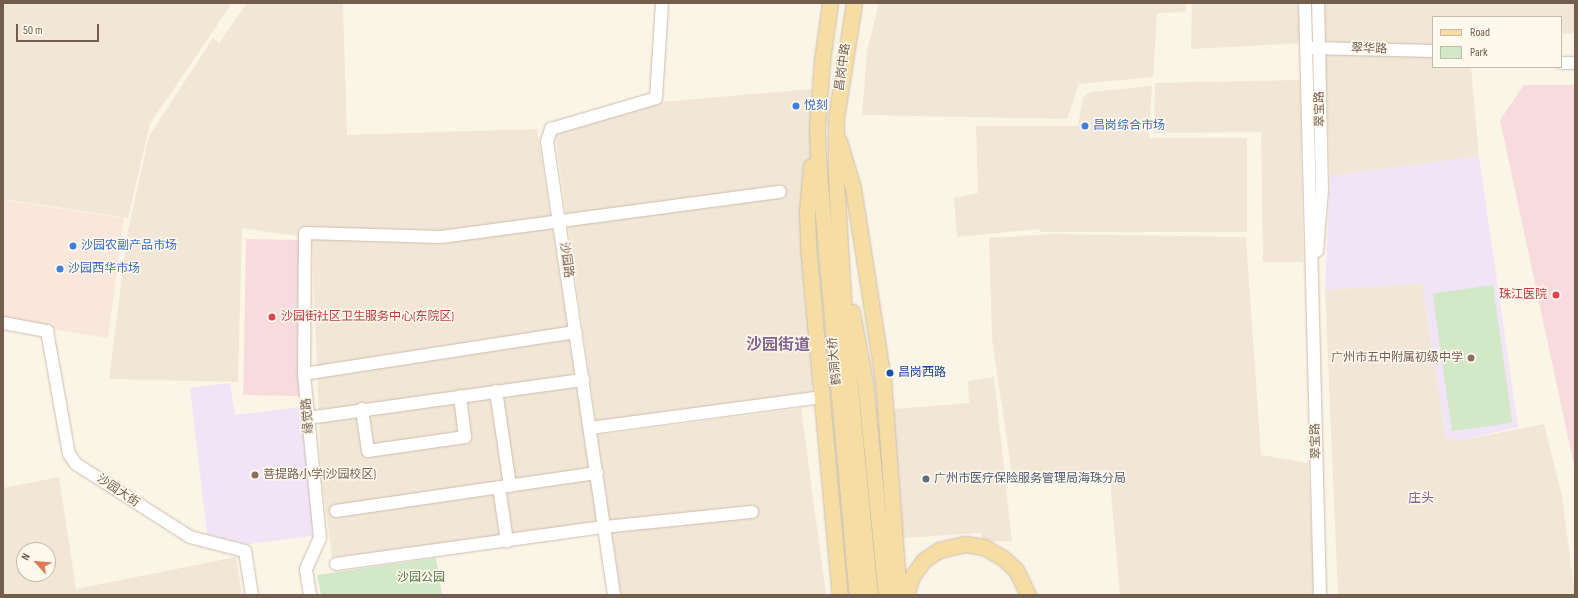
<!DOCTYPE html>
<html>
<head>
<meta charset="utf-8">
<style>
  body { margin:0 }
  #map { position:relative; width:1578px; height:598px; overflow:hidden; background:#fbf5e7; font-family:"Sofia Sans Condensed","Noto Sans SC",sans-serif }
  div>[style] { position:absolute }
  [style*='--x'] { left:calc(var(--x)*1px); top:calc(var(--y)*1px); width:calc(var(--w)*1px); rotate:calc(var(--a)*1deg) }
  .residential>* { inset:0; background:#f2e7d6 }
  .commercial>* { inset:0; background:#fae7dc }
  .education>* { inset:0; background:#f2e4f7 }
  .medical>* { inset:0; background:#f8dbdc; transform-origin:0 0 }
  .green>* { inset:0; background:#d2e8c6; transform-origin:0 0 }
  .roads { filter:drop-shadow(0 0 1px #ccbdae) drop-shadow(0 0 1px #ccbdae) }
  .minor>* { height:12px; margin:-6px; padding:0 6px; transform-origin:6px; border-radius:6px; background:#fff }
  .major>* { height:15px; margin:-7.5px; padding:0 7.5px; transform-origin:7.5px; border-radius:7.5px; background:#f5dda4 }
  .dots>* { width:11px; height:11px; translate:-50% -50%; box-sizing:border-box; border:2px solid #fef8ed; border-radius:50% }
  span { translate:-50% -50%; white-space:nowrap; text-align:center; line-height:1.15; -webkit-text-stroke:3px #fef8ed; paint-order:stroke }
  .street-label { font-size:12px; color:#735d4d }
  .shop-label { font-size:12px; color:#366cbe }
  .left { translate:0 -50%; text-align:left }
  .health-label { font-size:12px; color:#be3a42 }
  .right { translate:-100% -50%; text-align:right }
  .education-label { font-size:12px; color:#785e54 }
  .transit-label { font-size:12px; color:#164399 }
  .service-label { font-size:12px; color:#4e5e75 }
  .park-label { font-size:12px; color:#517846 }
  .neighbourhood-label { font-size:13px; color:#84658f }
  .district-label { font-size:16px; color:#84658f; font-weight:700 }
  .frame { position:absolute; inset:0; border:4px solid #735d4d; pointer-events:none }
  .legend { position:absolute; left:1432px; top:16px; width:130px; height:52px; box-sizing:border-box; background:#fef8ed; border:1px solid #c6baad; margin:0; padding:5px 7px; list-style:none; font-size:12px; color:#735d4d }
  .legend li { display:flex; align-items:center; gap:8px; height:20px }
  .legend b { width:20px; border:1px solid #c6baad }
  .north { position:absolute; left:16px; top:542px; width:40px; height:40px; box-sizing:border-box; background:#fef8ed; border:1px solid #c6baad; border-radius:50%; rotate:297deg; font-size:11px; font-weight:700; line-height:16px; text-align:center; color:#735d4d }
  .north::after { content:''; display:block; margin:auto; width:14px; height:18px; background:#dd7c54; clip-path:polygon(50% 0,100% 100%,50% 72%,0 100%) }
  .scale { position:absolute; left:16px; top:24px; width:83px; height:18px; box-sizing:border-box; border:2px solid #735d4d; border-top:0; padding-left:5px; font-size:12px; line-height:14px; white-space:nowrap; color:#735d4d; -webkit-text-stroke:3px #fef8ed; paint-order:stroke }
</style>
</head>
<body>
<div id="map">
  <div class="residential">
    <i style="clip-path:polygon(3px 3px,232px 3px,150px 124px,128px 218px,3px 199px)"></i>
    <i style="clip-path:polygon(247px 3px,343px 3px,347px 135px,537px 129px,598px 522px,332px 558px,321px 473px,312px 238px,242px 228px,238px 382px,109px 379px,128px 230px,149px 136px,213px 38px,219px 43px)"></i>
    <i style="clip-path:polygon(879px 3px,1186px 3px,1186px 12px,1157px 13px,1153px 77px,1079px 84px,1067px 119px,862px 115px,867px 51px)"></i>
    <i style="clip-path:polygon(1192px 3px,1575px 3px,1575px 33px,1561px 34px,1561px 17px,1433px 17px,1433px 67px,1471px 67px,1479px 156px,1330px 176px,1325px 42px,1191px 49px)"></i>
    <i style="clip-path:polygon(1300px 80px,1303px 262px,1263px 262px,1261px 132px,1154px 133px,1155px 83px)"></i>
    <i style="clip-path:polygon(1152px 86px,1149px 138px,1247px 138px,1247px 232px,1040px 232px,1039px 229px,957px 237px,954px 198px,978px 193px,976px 126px,1078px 126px,1083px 97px,1090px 92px)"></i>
    <i style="clip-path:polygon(811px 89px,812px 393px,596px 422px,555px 134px,661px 102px)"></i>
    <i style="clip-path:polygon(1052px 234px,1246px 237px,1261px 455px,1308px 463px,1315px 595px,1120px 595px,1109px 470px,1012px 475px,992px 339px,989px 238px)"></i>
    <i style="clip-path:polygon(1422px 283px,1446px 439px,1463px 440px,1544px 424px,1562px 496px,1575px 595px,1338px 595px,1325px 290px)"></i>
    <i style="clip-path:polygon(994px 377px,1012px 541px,982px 542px,981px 533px,902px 538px,894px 409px,969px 403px,968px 381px)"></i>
    <i style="clip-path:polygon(801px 408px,826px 595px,621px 595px,597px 435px)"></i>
    <i style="clip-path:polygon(evenodd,59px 477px,76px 589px,236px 557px,242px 595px,3px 595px,3px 488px,59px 477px,24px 550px,48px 550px,48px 574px,24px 574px,24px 550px)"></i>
  </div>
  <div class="commercial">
    <i style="clip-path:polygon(3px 200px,124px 218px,108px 338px,3px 321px)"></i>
  </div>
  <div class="education">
    <i style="clip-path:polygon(1479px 156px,1518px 427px,1463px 440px,1446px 439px,1422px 283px,1325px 290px,1330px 176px)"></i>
    <i style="clip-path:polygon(230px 383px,235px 415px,302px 407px,318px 535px,249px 544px,207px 534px,190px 388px)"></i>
  </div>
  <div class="medical">
    <i style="clip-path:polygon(1524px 85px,1575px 85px,1575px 470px,1500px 120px)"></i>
    <i style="left:246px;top:239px;width:57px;height:156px;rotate:1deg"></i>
  </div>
  <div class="green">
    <i style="left:1493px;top:285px;width:139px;height:61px;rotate:82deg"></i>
    <i style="clip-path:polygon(436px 558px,442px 595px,321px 595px,317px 575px)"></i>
  </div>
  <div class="roads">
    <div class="minor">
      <i style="--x:1305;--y:3;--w:592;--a:88.55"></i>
      <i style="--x:1312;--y:48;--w:121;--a:1.4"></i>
      <i style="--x:1561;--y:63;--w:14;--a:0"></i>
      <i style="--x:1317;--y:251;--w:61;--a:-85.3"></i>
      <i style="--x:1322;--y:190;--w:187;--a:-91.2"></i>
      <i style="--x:3;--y:323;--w:45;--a:10.3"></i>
      <i style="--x:47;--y:331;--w:125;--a:79.9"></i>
      <i style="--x:69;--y:454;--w:12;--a:55"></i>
      <i style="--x:76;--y:464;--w:135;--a:32.6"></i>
      <i style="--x:190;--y:537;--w:57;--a:14.3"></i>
      <i style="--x:245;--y:551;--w:45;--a:81"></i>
      <i style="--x:304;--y:374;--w:275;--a:-8.8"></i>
      <i style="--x:496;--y:391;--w:96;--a:81.6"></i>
      <i style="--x:362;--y:409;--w:42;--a:81.9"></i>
      <i style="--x:368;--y:451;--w:98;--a:-8.2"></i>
      <i style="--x:465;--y:437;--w:41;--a:-97"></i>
      <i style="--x:308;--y:418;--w:278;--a:-7.9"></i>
      <i style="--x:590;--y:428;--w:234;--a:-7.6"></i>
      <i style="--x:499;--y:487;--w:55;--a:81.6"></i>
      <i style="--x:336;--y:511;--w:264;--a:-8.3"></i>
      <i style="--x:336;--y:564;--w:271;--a:-7.9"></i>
      <i style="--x:604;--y:527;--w:149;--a:-5.8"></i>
      <i style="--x:310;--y:595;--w:26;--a:-99"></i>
      <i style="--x:306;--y:569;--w:34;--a:-66"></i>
      <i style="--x:320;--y:538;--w:165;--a:-95.6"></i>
      <i style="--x:304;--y:374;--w:141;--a:-89.6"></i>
      <i style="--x:305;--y:233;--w:136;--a:1.7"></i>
      <i style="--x:441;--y:237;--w:342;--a:-7.6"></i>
      <i style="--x:614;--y:595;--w:458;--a:-98.4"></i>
      <i style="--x:547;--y:142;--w:14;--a:-73"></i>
      <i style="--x:551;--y:129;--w:109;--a:-16.4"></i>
      <i style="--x:656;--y:98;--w:95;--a:-86.4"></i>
    </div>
    <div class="major">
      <i style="--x:830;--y:3;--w:59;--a:97.9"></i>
      <i style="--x:822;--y:61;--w:67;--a:94.3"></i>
      <i style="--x:817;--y:128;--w:33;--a:88"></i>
      <i style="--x:818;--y:161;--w:436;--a:84.9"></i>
      <i style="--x:854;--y:3;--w:116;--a:98.9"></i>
      <i style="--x:836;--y:118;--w:61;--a:90"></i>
      <i style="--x:836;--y:179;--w:167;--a:86.6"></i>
      <i style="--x:846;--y:346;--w:250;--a:84.5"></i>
      <i style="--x:839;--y:141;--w:49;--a:73.4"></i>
      <i style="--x:853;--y:188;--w:193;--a:81.1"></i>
      <i style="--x:883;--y:379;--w:217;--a:85.8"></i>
      <i style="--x:811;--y:166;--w:45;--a:95.1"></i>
      <i style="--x:807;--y:211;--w:35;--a:88"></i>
      <i style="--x:808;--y:246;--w:350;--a:84.8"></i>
      <i style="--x:852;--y:312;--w:71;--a:79.5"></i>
      <i style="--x:865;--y:382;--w:214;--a:84.4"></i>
      <i style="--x:906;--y:595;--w:20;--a:-72"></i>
      <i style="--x:912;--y:576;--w:20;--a:-53"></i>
      <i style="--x:924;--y:560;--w:18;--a:-34"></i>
      <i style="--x:939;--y:550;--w:27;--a:-13"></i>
      <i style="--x:965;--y:544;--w:19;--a:9"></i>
      <i style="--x:984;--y:547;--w:22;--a:30"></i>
      <i style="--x:1003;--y:558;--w:18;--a:43"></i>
      <i style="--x:1016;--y:570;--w:28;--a:64"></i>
    </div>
  </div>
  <div class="dots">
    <i style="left:796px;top:106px;background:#3f7fe0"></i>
    <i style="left:1085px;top:126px;background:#3f7fe0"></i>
    <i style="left:73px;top:246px;background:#3f7fe0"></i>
    <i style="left:60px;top:269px;background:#3f7fe0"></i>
    <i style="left:1556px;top:295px;background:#e0444e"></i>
    <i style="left:272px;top:317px;background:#e0444e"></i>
    <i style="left:1471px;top:358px;background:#8d6e63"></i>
    <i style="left:890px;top:373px;background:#1a4fb4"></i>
    <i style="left:255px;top:475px;background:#8d6e63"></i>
    <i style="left:926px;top:479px;background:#5c6f8a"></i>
  </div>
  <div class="street-label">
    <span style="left:1369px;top:49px;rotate:2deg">翠华路</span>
    <span style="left:843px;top:67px;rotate:-82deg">昌岗中路</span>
    <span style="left:1320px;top:109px;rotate:-91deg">翠宝路</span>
    <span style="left:566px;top:260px;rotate:82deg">沙园路</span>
    <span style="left:835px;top:361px;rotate:-95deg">鹤洞大桥</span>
    <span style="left:308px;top:416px;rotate:-95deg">缘觉路</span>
    <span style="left:1316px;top:441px;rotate:-92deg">翠宝路</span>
    <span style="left:118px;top:491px;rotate:34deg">沙园大街</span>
  </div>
  <div class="shop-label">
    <span class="left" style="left:804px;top:106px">悦刻</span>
    <span class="left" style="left:1093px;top:126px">昌岗综合市场</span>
    <span class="left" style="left:81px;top:246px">沙园农副产品市场</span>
    <span class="left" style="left:68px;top:269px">沙园西华市场</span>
  </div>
  <div class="health-label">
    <span class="right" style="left:1547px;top:295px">珠江医院</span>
    <span class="left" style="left:281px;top:317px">沙园街社区卫生服务中心(东院区)</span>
  </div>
  <div class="education-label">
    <span class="right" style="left:1463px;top:358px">广州市五中附属初级中学</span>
    <span class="left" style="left:263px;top:475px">菩提路小学(沙园校区)</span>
  </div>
  <div class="transit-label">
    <span class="left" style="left:898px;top:373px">昌岗西路</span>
  </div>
  <div class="service-label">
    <span class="left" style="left:934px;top:479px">广州市医疗保险服务管理局海珠分局</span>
  </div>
  <div class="park-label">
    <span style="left:421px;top:578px">沙园公园</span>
  </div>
  <div class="neighbourhood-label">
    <span style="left:1421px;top:498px">庄头</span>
  </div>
  <div class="district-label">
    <span style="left:778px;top:346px">沙园街道</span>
  </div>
  <div class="frame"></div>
  <ul class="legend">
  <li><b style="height:5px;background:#f5dda4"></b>Road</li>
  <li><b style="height:11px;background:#d2e8c6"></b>Park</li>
  </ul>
  <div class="north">N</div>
  <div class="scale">50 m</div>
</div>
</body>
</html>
